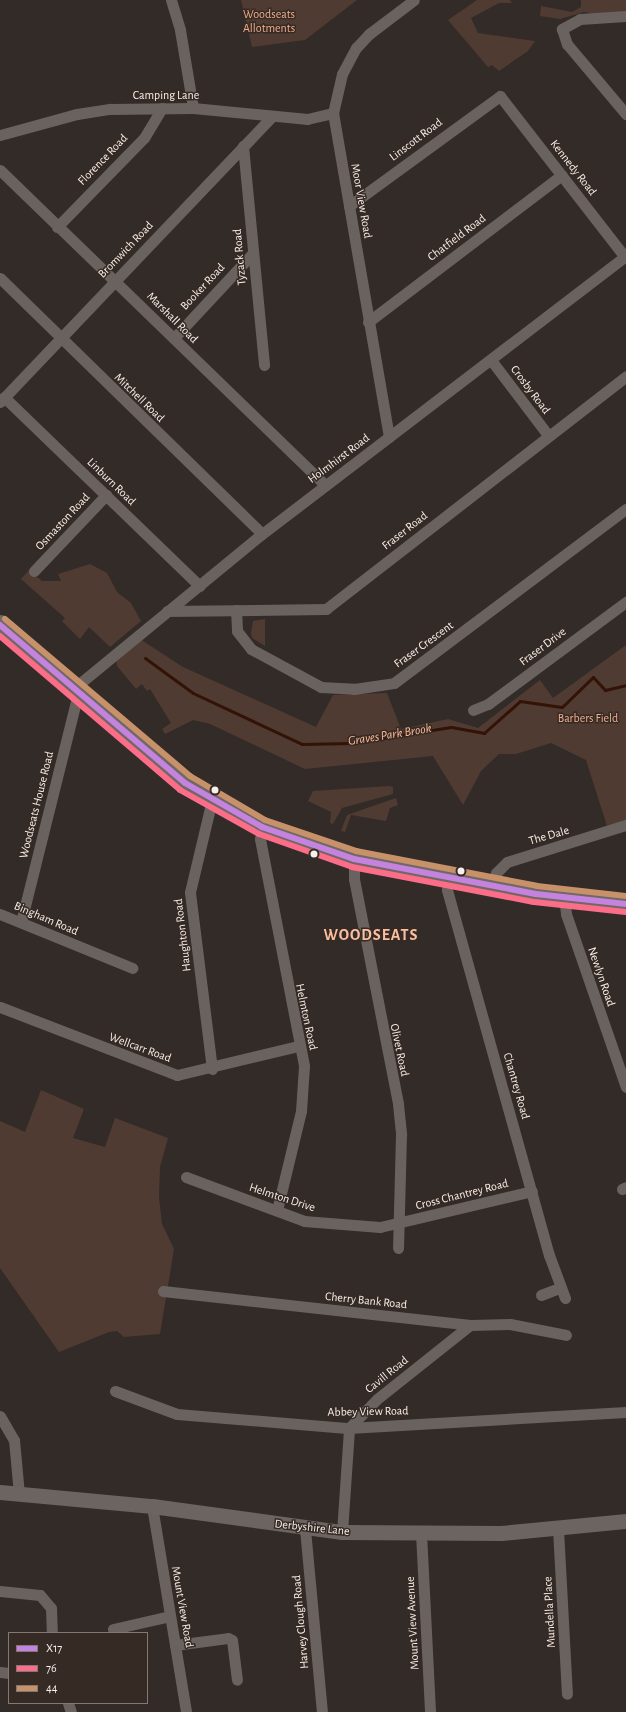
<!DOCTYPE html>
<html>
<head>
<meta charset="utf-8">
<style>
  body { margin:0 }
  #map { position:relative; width:626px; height:1712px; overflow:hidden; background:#322b28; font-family:"Alegreya Sans",sans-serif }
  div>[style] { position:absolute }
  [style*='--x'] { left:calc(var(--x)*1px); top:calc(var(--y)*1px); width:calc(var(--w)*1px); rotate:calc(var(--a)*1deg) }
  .green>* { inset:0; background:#503b32 }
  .stream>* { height:3px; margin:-1.5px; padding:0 1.5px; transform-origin:1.5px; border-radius:1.5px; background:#321305 }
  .street>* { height:11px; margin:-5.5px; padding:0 5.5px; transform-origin:5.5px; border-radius:5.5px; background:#69625f }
  .secondary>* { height:15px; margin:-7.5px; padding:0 7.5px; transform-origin:7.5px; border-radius:7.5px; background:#6c6460 }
  .highway>* { height:20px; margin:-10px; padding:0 10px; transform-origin:10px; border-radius:10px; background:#716864 }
  .bus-1>* { height:6px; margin:-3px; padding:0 3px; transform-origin:3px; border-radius:3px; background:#c483df }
  .bus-2>* { height:6px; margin:-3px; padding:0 3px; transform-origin:3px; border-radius:3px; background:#fb6d88 }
  .bus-3>* { height:6px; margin:-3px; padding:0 3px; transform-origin:3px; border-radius:3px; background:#c7916a }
  .dots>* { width:11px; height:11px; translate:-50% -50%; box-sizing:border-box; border:2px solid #362a24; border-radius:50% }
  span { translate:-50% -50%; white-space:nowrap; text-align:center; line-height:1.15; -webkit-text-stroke:3px #362a24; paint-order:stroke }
  .park-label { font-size:12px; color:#f1ae8d }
  .street-label { font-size:12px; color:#f7efeb }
  .water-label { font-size:13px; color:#fdb997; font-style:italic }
  .district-label { font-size:16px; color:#fabfa1; font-weight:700; letter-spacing:1px }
  .legend { position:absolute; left:8px; top:1632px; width:140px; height:72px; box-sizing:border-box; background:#362a24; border:1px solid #837974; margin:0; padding:5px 7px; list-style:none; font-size:12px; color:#f7efeb }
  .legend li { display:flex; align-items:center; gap:8px; height:20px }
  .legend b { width:20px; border:1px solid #837974 }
</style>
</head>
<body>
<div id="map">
  <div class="green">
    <i style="clip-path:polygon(241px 0,357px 0,305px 40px,252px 47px)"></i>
    <i style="clip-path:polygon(477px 0,510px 0,512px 3px,499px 3px,471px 18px,478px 33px,535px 41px,528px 51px,499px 71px,492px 65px,488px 67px,448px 20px)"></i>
    <i style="clip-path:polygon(581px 0,626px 0,626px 21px,584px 12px,560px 19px,540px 16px,541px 6px,572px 12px,581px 7px)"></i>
    <i style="clip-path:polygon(90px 564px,107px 573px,117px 592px,131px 603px,141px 621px,110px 647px,89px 627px,80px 639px,62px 621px,65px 618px,21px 579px,29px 570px,42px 581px,61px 581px,58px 574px)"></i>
    <i style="clip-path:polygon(265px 619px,265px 646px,252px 638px,251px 633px,253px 621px)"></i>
    <i style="clip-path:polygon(140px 639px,183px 667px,316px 727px,333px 695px,387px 693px,401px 729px,448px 719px,478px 728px,540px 680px,553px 698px,626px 645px,626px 821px,607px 826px,586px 760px,551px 743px,516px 754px,499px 754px,481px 771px,463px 805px,433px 756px,305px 769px,210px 724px,193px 720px,165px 734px,162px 729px,171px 723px,150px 689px,147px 691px,142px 684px,136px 689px,117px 666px,116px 659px)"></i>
    <i style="clip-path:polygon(389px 786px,393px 787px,393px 794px,342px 808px,333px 824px,330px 823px,331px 812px,308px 801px,313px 791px)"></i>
    <i style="clip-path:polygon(396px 798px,398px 805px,390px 808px,386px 821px,351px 815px,345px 832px,341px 831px,347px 815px)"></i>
    <i style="clip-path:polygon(41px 1090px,84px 1109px,73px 1138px,105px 1147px,115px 1118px,168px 1138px,160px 1167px,159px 1197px,162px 1224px,174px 1249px,160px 1334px,124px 1337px,117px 1331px,109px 1332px,59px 1352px,0 1268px,0 1121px,25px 1132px)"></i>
  </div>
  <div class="stream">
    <i style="--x:145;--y:658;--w:59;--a:36.1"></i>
    <i style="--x:193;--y:693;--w:120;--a:25.1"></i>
    <i style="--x:302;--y:744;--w:50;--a:-1.1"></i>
    <i style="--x:352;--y:743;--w:100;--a:-9.2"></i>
    <i style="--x:451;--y:727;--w:34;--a:10"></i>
    <i style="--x:484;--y:733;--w:48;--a:-41.6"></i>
    <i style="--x:520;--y:701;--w:42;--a:8.1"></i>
    <i style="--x:562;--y:707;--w:43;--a:-44.1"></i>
    <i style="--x:593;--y:677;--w:18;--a:47"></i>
    <i style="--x:605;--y:690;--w:22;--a:-13"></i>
  </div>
  <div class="street">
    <i style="--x:171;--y:0;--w:31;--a:73"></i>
    <i style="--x:180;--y:30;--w:79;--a:80.5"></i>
    <i style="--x:626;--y:16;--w:46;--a:176.3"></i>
    <i style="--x:580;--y:19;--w:21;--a:151"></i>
    <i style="--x:562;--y:29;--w:16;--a:72"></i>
    <i style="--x:567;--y:44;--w:92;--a:49.9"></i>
    <i style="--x:0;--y:135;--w:80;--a:-15.3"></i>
    <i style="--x:77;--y:114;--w:33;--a:-9"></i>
    <i style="--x:110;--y:109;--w:83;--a:-0.7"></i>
    <i style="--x:193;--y:108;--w:115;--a:5.5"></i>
    <i style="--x:307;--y:119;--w:27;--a:-13"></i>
    <i style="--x:243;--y:146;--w:220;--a:84.5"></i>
    <i style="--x:0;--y:170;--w:453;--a:44.1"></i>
    <i style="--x:349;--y:206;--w:187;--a:-36.1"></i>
    <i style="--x:500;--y:96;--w:204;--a:52.2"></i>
    <i style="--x:57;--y:227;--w:124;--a:-45.7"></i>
    <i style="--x:144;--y:138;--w:35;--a:-59"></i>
    <i style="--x:0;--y:278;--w:366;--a:44.3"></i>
    <i style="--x:368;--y:322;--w:243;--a:-37.2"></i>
    <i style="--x:174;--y:338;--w:115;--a:-47.1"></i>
    <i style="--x:491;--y:360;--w:94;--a:52.8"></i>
    <i style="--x:4;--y:397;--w:272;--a:44"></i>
    <i style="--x:0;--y:402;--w:395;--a:-46.4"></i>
    <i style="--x:389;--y:437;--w:329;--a:-99.8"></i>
    <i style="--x:333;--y:113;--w:40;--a:-77"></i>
    <i style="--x:342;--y:74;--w:30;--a:-62"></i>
    <i style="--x:356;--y:48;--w:19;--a:-47"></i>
    <i style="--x:369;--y:34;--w:56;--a:-37.1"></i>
    <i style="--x:34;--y:571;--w:105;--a:-46.5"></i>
    <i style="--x:236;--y:610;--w:21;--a:87"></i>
    <i style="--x:237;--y:631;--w:23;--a:52"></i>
    <i style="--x:251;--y:649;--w:80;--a:28.5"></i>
    <i style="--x:321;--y:687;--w:33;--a:3"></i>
    <i style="--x:354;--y:689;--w:40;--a:-8.5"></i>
    <i style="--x:394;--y:683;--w:290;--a:-36.9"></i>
    <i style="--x:167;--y:611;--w:159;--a:-0.7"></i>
    <i style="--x:326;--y:609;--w:380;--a:-37.8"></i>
    <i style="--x:73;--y:689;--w:244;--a:-39.4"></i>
    <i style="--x:262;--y:534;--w:458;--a:-37.4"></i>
    <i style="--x:473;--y:710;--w:16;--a:-22"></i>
    <i style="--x:488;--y:704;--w:172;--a:-36.5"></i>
    <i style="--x:262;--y:827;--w:12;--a:99"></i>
    <i style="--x:260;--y:839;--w:231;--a:79"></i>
    <i style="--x:304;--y:1066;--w:45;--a:93.8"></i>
    <i style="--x:301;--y:1111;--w:102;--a:103.6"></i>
    <i style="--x:354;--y:859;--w:20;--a:90"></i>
    <i style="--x:354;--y:879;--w:229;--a:78.9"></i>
    <i style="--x:398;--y:1104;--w:31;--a:84"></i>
    <i style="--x:401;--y:1135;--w:113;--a:91.5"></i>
    <i style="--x:448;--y:879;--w:11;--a:95"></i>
    <i style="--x:447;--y:890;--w:379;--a:74.4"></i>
    <i style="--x:549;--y:1255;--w:46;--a:69.6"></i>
    <i style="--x:494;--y:887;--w:14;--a:-82"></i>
    <i style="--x:496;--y:873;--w:16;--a:-45"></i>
    <i style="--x:507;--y:862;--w:125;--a:-17.3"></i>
    <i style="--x:564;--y:897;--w:17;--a:83"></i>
    <i style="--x:566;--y:914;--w:183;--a:70.9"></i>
    <i style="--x:0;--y:914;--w:143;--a:22.2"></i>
    <i style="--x:21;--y:922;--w:236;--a:-76"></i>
    <i style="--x:0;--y:1007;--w:190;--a:21"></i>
    <i style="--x:177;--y:1075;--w:124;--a:-13.5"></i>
    <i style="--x:212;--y:1069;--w:178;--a:-97.1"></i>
    <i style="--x:190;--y:892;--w:95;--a:-76.6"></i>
    <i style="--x:186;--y:1177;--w:126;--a:20.4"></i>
    <i style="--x:304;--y:1221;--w:76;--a:4.5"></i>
    <i style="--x:380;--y:1227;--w:156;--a:-13.3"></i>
    <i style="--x:622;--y:1189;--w:4;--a:-27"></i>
    <i style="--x:163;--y:1291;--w:309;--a:6.3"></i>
    <i style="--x:470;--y:1325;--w:40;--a:-1.4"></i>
    <i style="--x:510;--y:1324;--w:57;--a:11.1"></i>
    <i style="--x:541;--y:1295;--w:19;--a:-21"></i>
    <i style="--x:115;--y:1391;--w:66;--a:20.4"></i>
    <i style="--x:177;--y:1414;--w:173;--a:4.7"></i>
    <i style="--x:349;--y:1428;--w:277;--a:-3.3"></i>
    <i style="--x:0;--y:1416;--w:28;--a:60"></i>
    <i style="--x:14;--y:1440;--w:54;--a:84.7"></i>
    <i style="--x:152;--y:1506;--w:209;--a:80.6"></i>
    <i style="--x:305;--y:1529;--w:184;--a:84.7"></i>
    <i style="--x:558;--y:1529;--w:165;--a:86.9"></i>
    <i style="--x:342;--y:1532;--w:104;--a:-86.1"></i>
    <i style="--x:349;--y:1428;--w:40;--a:-46"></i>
    <i style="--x:377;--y:1399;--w:119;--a:-38.5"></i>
    <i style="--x:421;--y:1533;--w:179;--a:87.1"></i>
    <i style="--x:0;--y:1591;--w:40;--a:5.7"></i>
    <i style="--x:40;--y:1595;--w:17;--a:50"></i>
    <i style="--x:51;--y:1608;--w:25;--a:88"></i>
    <i style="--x:113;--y:1629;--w:58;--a:-12.8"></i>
    <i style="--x:175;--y:1645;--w:53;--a:-7.5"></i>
    <i style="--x:228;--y:1638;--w:4;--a:27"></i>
    <i style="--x:232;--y:1640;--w:40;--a:82.9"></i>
    <i style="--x:0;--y:1672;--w:9;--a:6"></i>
    <i style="--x:68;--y:1703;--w:9;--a:72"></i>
  </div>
  <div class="secondary">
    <i style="--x:0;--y:1492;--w:153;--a:5.3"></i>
    <i style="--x:152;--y:1506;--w:192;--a:7.8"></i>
    <i style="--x:342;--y:1532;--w:159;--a:0.4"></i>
    <i style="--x:501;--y:1533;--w:126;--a:-5.5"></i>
  </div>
  <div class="highway">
    <i style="--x:0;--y:625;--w:243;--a:40.5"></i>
    <i style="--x:185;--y:783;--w:89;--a:29.7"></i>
    <i style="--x:262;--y:827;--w:97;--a:19.2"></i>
    <i style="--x:354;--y:859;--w:185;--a:10.9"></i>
    <i style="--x:536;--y:894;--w:91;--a:6.3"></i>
  </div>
  <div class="bus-1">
    <i style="--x:0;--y:625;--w:243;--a:40.5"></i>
    <i style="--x:185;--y:783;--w:89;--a:29.7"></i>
    <i style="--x:262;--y:827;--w:97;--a:19.2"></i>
    <i style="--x:354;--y:859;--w:185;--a:10.9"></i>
    <i style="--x:536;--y:894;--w:91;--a:6.3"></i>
  </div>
  <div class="bus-2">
    <i style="--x:0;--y:636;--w:237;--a:40.5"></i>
    <i style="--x:180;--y:790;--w:90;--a:29.1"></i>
    <i style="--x:259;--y:834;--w:99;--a:19.5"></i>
    <i style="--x:352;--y:867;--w:185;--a:10.9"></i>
    <i style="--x:534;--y:902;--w:92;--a:6.3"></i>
  </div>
  <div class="bus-3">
    <i style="--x:5;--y:619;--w:243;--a:40.3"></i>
    <i style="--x:190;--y:776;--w:87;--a:30.4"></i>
    <i style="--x:265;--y:820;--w:96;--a:18.8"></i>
    <i style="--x:356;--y:851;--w:184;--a:10.9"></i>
    <i style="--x:537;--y:886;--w:90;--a:6.4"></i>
  </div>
  <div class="dots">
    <i style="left:215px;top:790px;background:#f7efeb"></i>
    <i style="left:314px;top:854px;background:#f7efeb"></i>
    <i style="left:461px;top:871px;background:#f7efeb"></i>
  </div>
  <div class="park-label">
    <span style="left:269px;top:22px">Woodseats<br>Allotments</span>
    <span style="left:588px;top:719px">Barbers Field</span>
  </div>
  <div class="street-label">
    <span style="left:166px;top:96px">Camping Lane</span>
    <span style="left:416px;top:140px;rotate:-37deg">Linscott Road</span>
    <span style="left:103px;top:160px;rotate:-46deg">Florence Road</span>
    <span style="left:573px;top:168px;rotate:52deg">Kennedy Road</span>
    <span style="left:361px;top:201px;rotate:80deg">Moor View Road</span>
    <span style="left:457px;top:238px;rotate:-37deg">Chatfield Road</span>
    <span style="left:126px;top:250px;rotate:-46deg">Bromwich Road</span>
    <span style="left:240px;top:257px;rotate:-95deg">Tyzack Road</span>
    <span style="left:203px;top:287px;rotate:-47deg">Booker Road</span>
    <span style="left:172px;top:318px;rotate:45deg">Marshall Road</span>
    <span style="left:530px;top:390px;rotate:53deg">Crosby Road</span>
    <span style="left:139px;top:398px;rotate:44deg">Mitchell Road</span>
    <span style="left:339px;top:459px;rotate:-37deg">Holmhirst Road</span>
    <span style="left:111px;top:482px;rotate:44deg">Linburn Road</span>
    <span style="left:63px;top:522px;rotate:-47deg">Osmaston Road</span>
    <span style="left:405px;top:531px;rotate:-38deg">Fraser Road</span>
    <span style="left:424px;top:645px;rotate:-36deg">Fraser Crescent</span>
    <span style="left:543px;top:647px;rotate:-37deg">Fraser Drive</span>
    <span style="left:37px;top:805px;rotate:-76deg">Woodseats House Road</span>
    <span style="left:549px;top:836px;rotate:-16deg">The Dale</span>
    <span style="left:46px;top:919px;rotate:23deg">Bingham Road</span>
    <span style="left:183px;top:935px;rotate:-97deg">Haughton Road</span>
    <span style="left:601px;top:977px;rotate:71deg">Newlyn Road</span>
    <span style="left:306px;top:1017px;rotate:78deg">Helmton Road</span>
    <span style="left:140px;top:1048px;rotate:20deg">Wellcarr Road</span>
    <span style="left:399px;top:1050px;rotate:78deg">Olivet Road</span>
    <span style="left:516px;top:1086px;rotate:74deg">Chantrey Road</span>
    <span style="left:462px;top:1195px;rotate:-14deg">Cross Chantrey Road</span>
    <span style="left:282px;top:1198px;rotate:18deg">Helmton Drive</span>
    <span style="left:366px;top:1301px;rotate:6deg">Cherry Bank Road</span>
    <span style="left:387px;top:1375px;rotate:-39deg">Cavill Road</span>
    <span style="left:368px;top:1412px;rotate:-1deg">Abbey View Road</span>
    <span style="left:312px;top:1528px;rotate:6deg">Derbyshire Lane</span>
    <span style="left:182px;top:1607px;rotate:80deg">Mount View Road</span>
    <span style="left:550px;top:1612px;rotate:-93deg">Mundella Place</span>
    <span style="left:301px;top:1622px;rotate:-95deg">Harvey Clough Road</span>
    <span style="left:413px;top:1623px;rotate:-93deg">Mount View Avenue</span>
  </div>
  <div class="water-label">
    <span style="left:390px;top:736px;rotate:-9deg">Graves Park Brook</span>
  </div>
  <div class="district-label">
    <span style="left:371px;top:935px">WOODSEATS</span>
  </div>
  <ul class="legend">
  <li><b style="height:5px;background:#c483df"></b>X17</li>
  <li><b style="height:5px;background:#fb6d88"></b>76</li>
  <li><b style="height:5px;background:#c7916a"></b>44</li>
  </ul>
</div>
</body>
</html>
